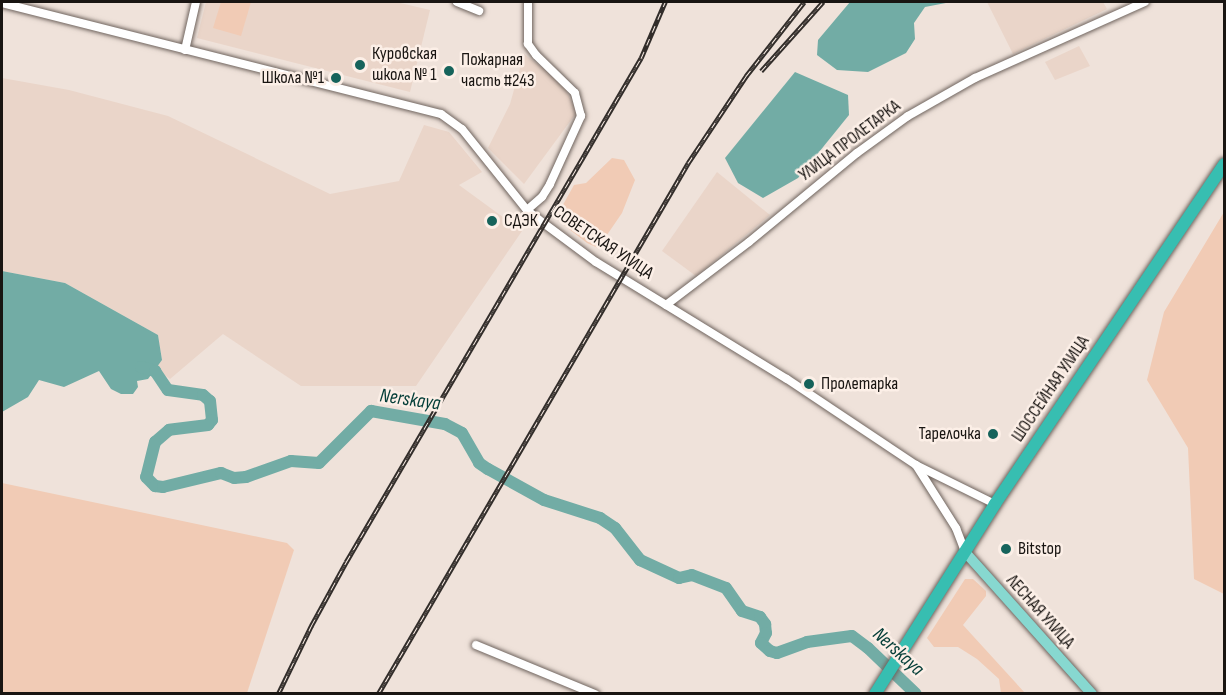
<!DOCTYPE html>
<html>
<head>
<meta charset="utf-8">
<style>
  body { margin:0 }
  #map { position:relative; width:1226px; height:695px; overflow:hidden; background:#efe2da; font-family:"Sofia Sans Condensed",sans-serif }
  div>[style] { position:absolute }
  [style*='--x'] { left:calc(var(--x)*1px); top:calc(var(--y)*1px); width:calc(var(--w)*1px); rotate:calc(var(--a)*1deg) }
  .built>* { inset:0; background:#ead5c9 }
  .green>* { inset:0; background:#f1cbb5 }
  .water>* { inset:0; background:#72aca5 }
  .river>* { height:12px; margin:-6px; padding:0 6px; transform-origin:6px; border-radius:6px; background:#72aca5 }
  .roads { filter:drop-shadow(0 0 2px #6f645e) drop-shadow(0 0 2px #6f645e) }
  .minor>* { height:8px; margin:-4px; padding:0 4px; transform-origin:4px; border-radius:4px; background:#fff }
  .major>* { height:10px; margin:-5px; padding:0 5px; transform-origin:5px; border-radius:5px; background:#87d8d0 }
  .highway>* { height:12px; margin:-6px; padding:0 6px; transform-origin:6px; border-radius:6px; background:#37beb1 }
  .rail>* { height:4.5px; margin-top:-2.25px; transform-origin:0; background:repeating-linear-gradient(90deg,#fcefe7 0 7px,#322d2a 0 14px); box-sizing:border-box; border-block:2px solid #322d2a }
  .dots>* { width:16px; height:16px; translate:-50% -50%; box-sizing:border-box; border:3px solid #fcefe7; border-radius:50% }
  span { translate:-50% -50%; white-space:nowrap; text-align:center; line-height:1.15; -webkit-text-stroke:5px #fcefe7; paint-order:stroke }
  .poi-label { font-size:18px; color:#191512 }
  .left { translate:0 -50%; text-align:left }
  .right { translate:-100% -50%; text-align:right }
  .street-label { font-size:18px; color:#191512 }
  .water-label { font-size:20px; color:#043e38; font-style:italic }
  .frame { position:absolute; inset:0; border:3px solid #191512; pointer-events:none }
</style>
</head>
<body>
<div id="map">
  <div class="built">
    <i style="clip-path:polygon(206px 2px,396px 2px,430px 10px,410px 92px,197px 38px)"></i>
    <i style="clip-path:polygon(987px 2px,1103px 2px,1107px 9px,1013px 54px)"></i>
    <i style="clip-path:polygon(1079px 46px,1090px 66px,1055px 80px,1045px 62px)"></i>
    <i style="clip-path:polygon(524px 54px,562px 83px,577px 112px,524px 184px,488px 148px,510px 104px)"></i>
    <i style="clip-path:polygon(2px 78px,69px 90px,168px 116px,330px 194px,399px 181px,424px 125px,449px 132px,482px 172px,459px 185px,522px 231px,416px 386px,301px 386px,223px 334px,170px 379px,155px 368px,162px 360px,158px 335px,65px 283px,2px 271px)"></i>
    <i style="clip-path:polygon(717px 172px,770px 215px,696px 276px,662px 251px)"></i>
  </div>
  <div class="green">
    <i style="clip-path:polygon(221px 2px,251px 2px,241px 36px,213px 28px)"></i>
    <i style="clip-path:polygon(612px 158px,624px 160px,635px 180px,622px 213px,598px 248px,587px 243px,565px 226px,559px 212px,574px 185px,586px 183px)"></i>
    <i style="clip-path:polygon(1224px 212px,1224px 594px,1194px 579px,1188px 448px,1147px 380px,1164px 312px)"></i>
    <i style="clip-path:polygon(2px 483px,287px 543px,294px 550px,247px 693px,2px 693px)"></i>
    <i style="clip-path:polygon(965px 579px,973px 579px,986px 591px,986px 596px,963px 625px,1025px 693px,1001px 693px,999px 679px,977px 659px,958px 647px,934px 647px,927px 638px)"></i>
  </div>
  <div class="water">
    <i style="clip-path:polygon(850px 2px,951px 2px,925px 7px,914px 23px,915px 39px,906px 53px,868px 72px,837px 70px,817px 55px,818px 40px)"></i>
    <i style="clip-path:polygon(795px 72px,848px 95px,849px 115px,798px 178px,763px 198px,738px 183px,725px 158px)"></i>
    <i style="clip-path:polygon(2px 271px,65px 283px,158px 335px,162px 360px,148px 379px,137px 381px,138px 387px,133px 394px,121px 394px,111px 389px,99px 371px,64px 387px,39px 380px,28px 397px,2px 412px)"></i>
  </div>
  <div class="river">
    <i style="--x:141;--y:367;--w:15;--a:16"></i>
    <i style="--x:155;--y:371;--w:23;--a:56"></i>
    <i style="--x:168;--y:390;--w:35;--a:8"></i>
    <i style="--x:203;--y:395;--w:9;--a:41"></i>
    <i style="--x:210;--y:401;--w:19;--a:84"></i>
    <i style="--x:212;--y:420;--w:6;--a:129"></i>
    <i style="--x:208;--y:425;--w:39;--a:173"></i>
    <i style="--x:169;--y:430;--w:18;--a:139"></i>
    <i style="--x:155;--y:442;--w:36;--a:104"></i>
    <i style="--x:146;--y:477;--w:13;--a:45"></i>
    <i style="--x:155;--y:486;--w:8;--a:7"></i>
    <i style="--x:163;--y:487;--w:60;--a:-13.6"></i>
    <i style="--x:221;--y:473;--w:14;--a:21"></i>
    <i style="--x:234;--y:478;--w:12;--a:-5"></i>
    <i style="--x:246;--y:477;--w:48;--a:-19.6"></i>
    <i style="--x:291;--y:461;--w:28;--a:4"></i>
    <i style="--x:319;--y:463;--w:74;--a:-45"></i>
    <i style="--x:371;--y:411;--w:75;--a:10"></i>
    <i style="--x:445;--y:424;--w:19;--a:28"></i>
    <i style="--x:462;--y:433;--w:34;--a:60"></i>
    <i style="--x:479;--y:463;--w:11;--a:34"></i>
    <i style="--x:488;--y:469;--w:64;--a:29"></i>
    <i style="--x:544;--y:500;--w:59;--a:17.8"></i>
    <i style="--x:600;--y:518;--w:18;--a:34"></i>
    <i style="--x:615;--y:528;--w:41;--a:52"></i>
    <i style="--x:640;--y:560;--w:43;--a:24.8"></i>
    <i style="--x:679;--y:578;--w:13;--a:-13"></i>
    <i style="--x:692;--y:575;--w:36;--a:21"></i>
    <i style="--x:726;--y:588;--w:28;--a:55"></i>
    <i style="--x:742;--y:611;--w:19;--a:18"></i>
    <i style="--x:760;--y:617;--w:9;--a:54"></i>
    <i style="--x:765;--y:624;--w:9;--a:84"></i>
    <i style="--x:766;--y:633;--w:11;--a:117"></i>
    <i style="--x:761;--y:643;--w:12;--a:42"></i>
    <i style="--x:770;--y:651;--w:7;--a:16"></i>
    <i style="--x:777;--y:653;--w:32;--a:-20"></i>
    <i style="--x:807;--y:642;--w:45;--a:-7.6"></i>
    <i style="--x:852;--y:636;--w:20;--a:37"></i>
    <i style="--x:868;--y:648;--w:66;--a:43.8"></i>
  </div>
  <div class="roads">
    <div class="minor">
      <i style="--x:457;--y:2;--w:24;--a:22"></i>
      <i style="--x:2;--y:3;--w:453;--a:14.2"></i>
      <i style="--x:441;--y:114;--w:26;--a:36"></i>
      <i style="--x:462;--y:129;--w:104;--a:51.3"></i>
      <i style="--x:527;--y:210;--w:14;--a:39"></i>
      <i style="--x:538;--y:219;--w:72;--a:36.6"></i>
      <i style="--x:596;--y:262;--w:224;--a:31.5"></i>
      <i style="--x:787;--y:379;--w:155;--a:33.7"></i>
      <i style="--x:916;--y:465;--w:75;--a:57.6"></i>
      <i style="--x:956;--y:528;--w:26;--a:69"></i>
      <i style="--x:185;--y:50;--w:49;--a:-77.1"></i>
      <i style="--x:527;--y:210;--w:20;--a:-41"></i>
      <i style="--x:542;--y:197;--w:15;--a:-58"></i>
      <i style="--x:550;--y:184;--w:75;--a:-65.5"></i>
      <i style="--x:581;--y:116;--w:24;--a:-105"></i>
      <i style="--x:575;--y:93;--w:54;--a:-135.7"></i>
      <i style="--x:536;--y:55;--w:14;--a:-126"></i>
      <i style="--x:528;--y:44;--w:42;--a:-90"></i>
      <i style="--x:666;--y:305;--w:104;--a:-37.2"></i>
      <i style="--x:749;--y:242;--w:140;--a:-39.5"></i>
      <i style="--x:857;--y:153;--w:63;--a:-36"></i>
      <i style="--x:908;--y:116;--w:77;--a:-29.6"></i>
      <i style="--x:975;--y:78;--w:186;--a:-24.1"></i>
      <i style="--x:916;--y:465;--w:88;--a:26.3"></i>
      <i style="--x:476;--y:645;--w:129;--a:22.4"></i>
    </div>
    <div class="major">
      <i style="--x:965;--y:552;--w:191;--a:48.2"></i>
    </div>
    <div class="highway">
      <i style="--x:875;--y:694;--w:225;--a:-57.7"></i>
      <i style="--x:995;--y:504;--w:410;--a:-56"></i>
    </div>
  </div>
  <div class="rail">
    <i style="--x:761;--y:71;--w:93;--a:-48.1"></i>
    <i style="--x:278;--y:694;--w:76;--a:-64.1"></i>
    <i style="--x:311;--y:626;--w:73;--a:-61.3"></i>
    <i style="--x:346;--y:562;--w:584;--a:-59.66"></i>
    <i style="--x:641;--y:58;--w:61;--a:-66.8"></i>
    <i style="--x:378;--y:694;--w:615;--a:-59.72"></i>
    <i style="--x:688;--y:163;--w:105;--a:-56.3"></i>
    <i style="--x:746;--y:76;--w:94;--a:-51.9"></i>
  </div>
  <div class="dots">
    <i style="left:360px;top:65px;background:#16635b"></i>
    <i style="left:449px;top:71px;background:#16635b"></i>
    <i style="left:336px;top:78px;background:#16635b"></i>
    <i style="left:492px;top:221px;background:#16635b"></i>
    <i style="left:809px;top:384px;background:#16635b"></i>
    <i style="left:993px;top:434px;background:#16635b"></i>
    <i style="left:1006px;top:549px;background:#16635b"></i>
  </div>
  <div class="poi-label">
    <span class="left" style="left:372px;top:65px">Куровская<br>школа № 1</span>
    <span class="left" style="left:461px;top:71px">Пожарная<br>часть #243</span>
    <span class="right" style="left:324px;top:78px">Школа №1</span>
    <span class="left" style="left:504px;top:221px">СДЭК</span>
    <span class="left" style="left:821px;top:384px">Пролетарка</span>
    <span class="right" style="left:981px;top:434px">Тарелочка</span>
    <span class="left" style="left:1018px;top:549px">Bitstop</span>
  </div>
  <div class="street-label">
    <span style="left:850px;top:141px;rotate:-37deg">УЛИЦА ПРОЛЕТАРКА</span>
    <span style="left:603px;top:243px;rotate:34deg">СОВЕТСКАЯ УЛИЦА</span>
    <span style="left:1051px;top:389px;rotate:-56deg">ШОССЕЙНАЯ УЛИЦА</span>
    <span style="left:1040px;top:612px;rotate:48deg">ЛЕСНАЯ УЛИЦА</span>
  </div>
  <div class="water-label">
    <span style="left:410px;top:400px;rotate:8deg">Nerskaya</span>
    <span style="left:898px;top:652px;rotate:42deg">Nerskaya</span>
  </div>
  <div class="frame"></div>
</div>
</body>
</html>
